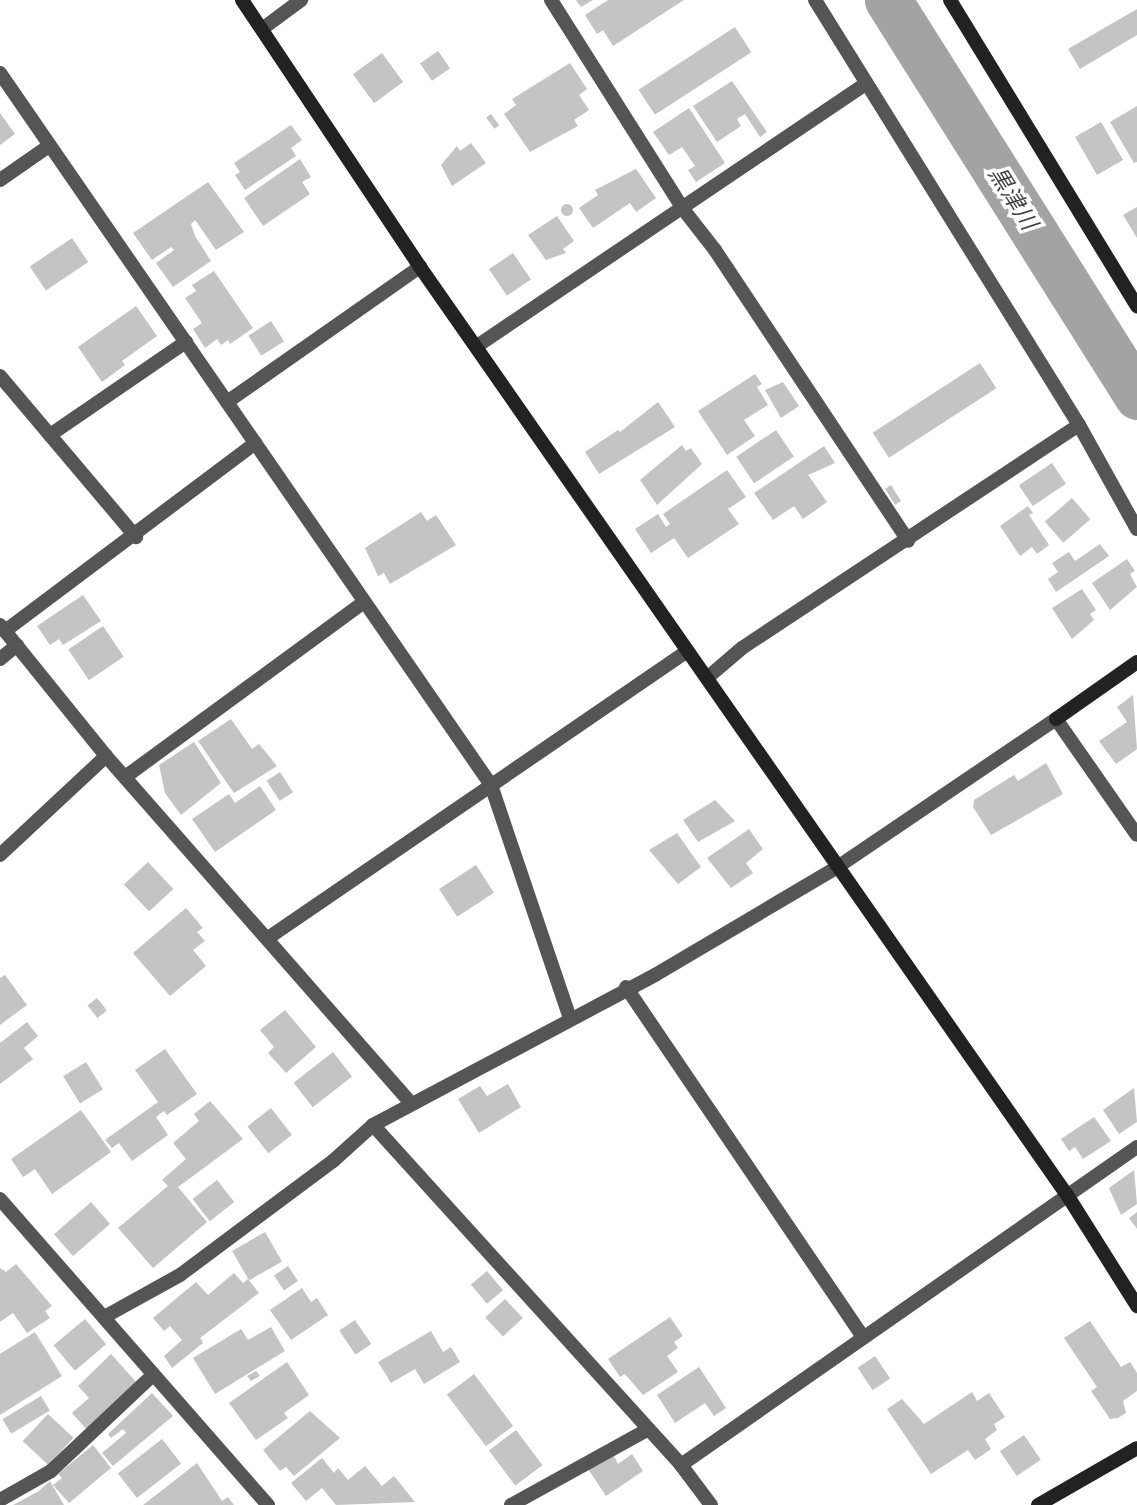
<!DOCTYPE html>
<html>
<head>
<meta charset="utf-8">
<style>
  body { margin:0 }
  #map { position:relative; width:1137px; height:1505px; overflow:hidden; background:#fff; font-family:Figtree,"Noto Sans JP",sans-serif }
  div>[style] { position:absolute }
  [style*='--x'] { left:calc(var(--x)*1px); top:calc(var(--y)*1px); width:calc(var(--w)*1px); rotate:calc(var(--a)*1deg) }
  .river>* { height:47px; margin:-23.5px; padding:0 23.5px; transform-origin:23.5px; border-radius:23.5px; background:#a3a3a3 }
  .building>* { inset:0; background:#c4c4c4; transform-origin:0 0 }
  .round { border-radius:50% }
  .street>* { height:14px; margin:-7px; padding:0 7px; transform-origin:7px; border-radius:7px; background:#555 }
  .secondary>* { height:14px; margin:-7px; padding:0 7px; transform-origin:7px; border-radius:7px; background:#222 }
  span { translate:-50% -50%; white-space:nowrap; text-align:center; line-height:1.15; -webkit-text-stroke:7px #fff; paint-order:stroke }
  .water-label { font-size:23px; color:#444; font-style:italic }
</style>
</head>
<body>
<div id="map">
  <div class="river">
    <i style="--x:888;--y:0;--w:468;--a:57.8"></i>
  </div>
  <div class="building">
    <i style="clip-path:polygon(576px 0,593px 0,581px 7px)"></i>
    <i style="clip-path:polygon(608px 0,684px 0,613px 46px,603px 30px,597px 34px,585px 15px)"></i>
    <i style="clip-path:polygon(1137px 9px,1137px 35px,1080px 69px,1068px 49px)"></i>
    <i style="left:735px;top:27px;width:30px;height:115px;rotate:57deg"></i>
    <i style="left:438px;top:51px;width:21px;height:22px;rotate:55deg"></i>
    <i style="left:382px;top:53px;width:36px;height:36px;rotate:54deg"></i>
    <i style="clip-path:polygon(570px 63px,587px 89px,579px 95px,589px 110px,574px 120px,578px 126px,530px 152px,504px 114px,516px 105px,512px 99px)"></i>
    <i style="clip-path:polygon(732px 81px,767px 132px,760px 137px,745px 114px,737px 119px,741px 126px,717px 142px,693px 106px)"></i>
    <i style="clip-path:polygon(1137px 106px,1137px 162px,1134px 163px,1110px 122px)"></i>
    <i style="clip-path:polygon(689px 108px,725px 163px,696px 182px,688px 170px,695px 166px,682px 147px,669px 155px,653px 132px)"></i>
    <i style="clip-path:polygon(0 113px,15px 134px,0 145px)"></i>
    <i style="left:491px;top:114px;width:14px;height:6px;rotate:54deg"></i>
    <i style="left:1101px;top:122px;width:44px;height:30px;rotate:60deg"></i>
    <i style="clip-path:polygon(291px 125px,302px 140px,291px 148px,296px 156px,245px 190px,235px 175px,240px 172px,234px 163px)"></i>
    <i style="clip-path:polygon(471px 143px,486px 163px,452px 186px,441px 165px,457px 146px,460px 151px)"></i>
    <i style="clip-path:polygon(300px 159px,311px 177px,302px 182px,310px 194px,263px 226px,244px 198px)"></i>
    <i style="clip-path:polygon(636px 169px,656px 198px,636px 212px,630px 203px,593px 228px,579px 208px,598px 195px,595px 190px)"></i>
    <i style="clip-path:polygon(208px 182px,244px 232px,216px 250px,195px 220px,191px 224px,195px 236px,211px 261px,173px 287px,156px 263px,174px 250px,171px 247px,152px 260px,133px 233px)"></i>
    <i class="round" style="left:561px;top:204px;width:12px;height:12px"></i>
    <i style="clip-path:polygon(1137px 207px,1137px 238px,1123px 215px)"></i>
    <i style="clip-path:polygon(557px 216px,574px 241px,563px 249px,566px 253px,546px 260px,528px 235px)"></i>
    <i style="left:72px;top:238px;width:29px;height:51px;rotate:56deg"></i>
    <i style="left:513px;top:253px;width:32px;height:29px;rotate:56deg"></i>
    <i style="clip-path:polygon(214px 271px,253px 328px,230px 344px,228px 340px,221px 345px,217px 339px,205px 348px,193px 329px,202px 323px,185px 298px,196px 291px,192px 285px)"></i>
    <i style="clip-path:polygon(136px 306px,157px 336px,122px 361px,125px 365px,102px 382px,78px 347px)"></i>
    <i style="left:271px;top:321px;width:24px;height:27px;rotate:57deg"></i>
    <i style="left:980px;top:363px;width:30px;height:128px;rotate:57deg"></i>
    <i style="clip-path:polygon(755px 374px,762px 384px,757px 387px,768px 405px,744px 420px,755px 436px,727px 455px,698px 411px)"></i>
    <i style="clip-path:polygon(783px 382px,799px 406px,781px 418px,765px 390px)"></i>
    <i style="clip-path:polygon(658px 402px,675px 427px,599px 474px,585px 452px,618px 430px,620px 432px)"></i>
    <i style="left:776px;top:430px;width:32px;height:48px;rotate:56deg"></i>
    <i style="clip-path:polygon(682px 445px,686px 451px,691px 448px,702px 464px,657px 505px,640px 480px)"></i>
    <i style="clip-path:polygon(824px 446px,835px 463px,808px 475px,827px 502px,803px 519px,794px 506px,773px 520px,754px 493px)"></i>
    <i style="left:1052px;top:463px;width:25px;height:40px;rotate:56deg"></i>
    <i style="clip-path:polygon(727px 470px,746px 497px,728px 509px,739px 524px,688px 558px,674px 538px,651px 553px,635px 529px,658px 514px,666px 527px,670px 524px,663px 514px)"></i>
    <i style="left:891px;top:485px;width:19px;height:7px;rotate:58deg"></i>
    <i style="left:1072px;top:498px;width:28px;height:36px;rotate:49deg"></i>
    <i style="clip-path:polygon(1028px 506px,1033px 513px,1029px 515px,1049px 545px,1037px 554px,1032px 547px,1020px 556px,1000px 526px)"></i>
    <i style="clip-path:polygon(421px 512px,427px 521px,436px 515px,456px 545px,390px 584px,384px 573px,378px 576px,365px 548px)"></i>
    <i style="clip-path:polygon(1100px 544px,1109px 556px,1056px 592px,1048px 579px,1058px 572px,1052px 563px,1069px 552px,1075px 561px)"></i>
    <i style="clip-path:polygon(1127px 559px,1135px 571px,1130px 574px,1137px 587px,1110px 610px,1092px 583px)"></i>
    <i style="clip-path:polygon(1082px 589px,1096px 610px,1090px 614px,1094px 620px,1072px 639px,1052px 608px)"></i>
    <i style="clip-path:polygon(83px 595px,101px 621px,63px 645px,59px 639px,50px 645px,37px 626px)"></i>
    <i style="left:103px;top:626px;width:37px;height:42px;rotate:56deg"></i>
    <i style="clip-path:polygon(1133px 695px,1137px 749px,1116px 764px,1099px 741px,1127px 722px,1117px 707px)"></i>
    <i style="clip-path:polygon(231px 719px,252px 749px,259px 744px,277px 766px,234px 793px,198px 741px)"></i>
    <i style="clip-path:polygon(194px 742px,221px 783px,181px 815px,165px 793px,159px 765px)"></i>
    <i style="clip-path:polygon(1046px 763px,1063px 794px,991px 835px,973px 807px,974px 800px,1014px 775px,1018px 781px)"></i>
    <i style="left:280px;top:772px;width:24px;height:16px;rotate:57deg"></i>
    <i style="clip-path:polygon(260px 786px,276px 810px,215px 852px,192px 819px,229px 794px,235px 803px)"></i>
    <i style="clip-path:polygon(715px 800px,735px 821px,698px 842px,683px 820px)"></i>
    <i style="clip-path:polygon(749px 829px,763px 849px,746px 863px,753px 873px,731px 888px,707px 858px)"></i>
    <i style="clip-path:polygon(677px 833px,701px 867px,678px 884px,649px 850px)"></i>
    <i style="left:148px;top:862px;width:37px;height:33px;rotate:47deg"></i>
    <i style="left:476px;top:865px;width:33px;height:44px;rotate:57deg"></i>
    <i style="clip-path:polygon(186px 908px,203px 928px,197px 932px,205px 941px,193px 950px,206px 966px,170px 996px,133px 953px)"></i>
    <i style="clip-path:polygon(5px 975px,27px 1005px,0 1025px,0 978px)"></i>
    <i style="left:97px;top:998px;width:16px;height:12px;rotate:52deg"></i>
    <i style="clip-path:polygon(285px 1010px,316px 1047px,286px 1073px,268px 1053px,274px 1047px,260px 1030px)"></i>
    <i style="clip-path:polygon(27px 1022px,38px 1036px,24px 1048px,33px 1059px,0 1084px,0 1043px)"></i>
    <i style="clip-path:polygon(165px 1049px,197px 1094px,167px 1115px,164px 1111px,156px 1117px,168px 1135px,132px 1161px,119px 1143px,112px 1148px,105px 1140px,158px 1102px,135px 1070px)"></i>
    <i style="left:333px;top:1052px;width:31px;height:50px;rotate:52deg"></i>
    <i style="left:86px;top:1062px;width:32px;height:27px;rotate:58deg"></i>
    <i style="clip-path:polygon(508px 1084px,521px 1107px,479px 1133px,458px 1099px,480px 1086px,487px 1096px)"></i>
    <i style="clip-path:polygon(1134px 1088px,1137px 1122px,1119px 1134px,1103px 1110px)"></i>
    <i style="clip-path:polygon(210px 1101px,243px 1139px,178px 1187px,207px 1222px,153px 1268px,118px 1228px,168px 1186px,162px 1180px,186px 1159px,173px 1143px,199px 1121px,194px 1114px)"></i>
    <i style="left:271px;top:1108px;width:34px;height:30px;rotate:52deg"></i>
    <i style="clip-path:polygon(81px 1110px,111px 1152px,52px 1194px,35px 1169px,23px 1177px,11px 1159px)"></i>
    <i style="clip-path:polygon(1094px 1117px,1111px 1141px,1083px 1159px,1075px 1147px,1069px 1151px,1061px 1139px)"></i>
    <i style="clip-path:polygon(1134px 1170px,1137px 1204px,1121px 1215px,1109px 1188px)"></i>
    <i style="left:217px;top:1180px;width:28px;height:31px;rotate:52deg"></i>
    <i style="left:91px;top:1202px;width:29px;height:49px;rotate:49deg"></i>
    <i style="clip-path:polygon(1137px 1212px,1137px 1229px,1129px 1218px)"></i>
    <i style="left:265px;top:1232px;width:34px;height:38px;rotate:60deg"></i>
    <i style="clip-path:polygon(16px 1264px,52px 1306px,45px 1311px,50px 1318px,27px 1333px,13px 1313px,0 1322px,0 1268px,6px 1272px)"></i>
    <i style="left:288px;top:1266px;width:18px;height:17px;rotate:56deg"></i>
    <i style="left:487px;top:1271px;width:25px;height:21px;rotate:50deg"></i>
    <i style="clip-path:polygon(234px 1273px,243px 1283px,248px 1279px,259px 1293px,200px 1338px,203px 1343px,172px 1368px,164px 1356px,182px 1340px,170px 1326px,164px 1331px,153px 1318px,196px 1282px,208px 1295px)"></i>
    <i style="clip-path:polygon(302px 1288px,311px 1302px,317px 1298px,328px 1315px,291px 1340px,270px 1310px)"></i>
    <i style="left:505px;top:1299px;width:26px;height:27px;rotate:47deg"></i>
    <i style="clip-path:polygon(670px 1317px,683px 1336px,674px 1342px,678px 1348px,667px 1356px,678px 1372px,643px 1395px,625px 1374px,620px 1377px,608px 1359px)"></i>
    <i style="left:85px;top:1319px;width:33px;height:41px;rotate:50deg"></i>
    <i style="left:355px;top:1320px;width:29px;height:19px;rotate:56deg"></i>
    <i style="clip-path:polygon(1090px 1321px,1121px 1367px,1130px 1362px,1137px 1373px,1137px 1391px,1123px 1401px,1126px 1413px,1118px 1418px,1110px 1419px,1091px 1391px,1097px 1387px,1064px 1338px)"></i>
    <i style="clip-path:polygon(271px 1327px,285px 1351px,215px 1394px,193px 1358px,241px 1329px,248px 1340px)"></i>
    <i style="clip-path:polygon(431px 1331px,443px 1352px,451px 1347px,460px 1362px,424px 1384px,415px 1369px,391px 1383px,378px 1362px)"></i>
    <i style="clip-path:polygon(35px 1332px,62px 1376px,0 1415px,0 1354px)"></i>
    <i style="clip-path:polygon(111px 1354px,138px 1384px,88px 1431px,72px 1413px,89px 1398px,78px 1386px)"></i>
    <i style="left:875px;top:1356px;width:27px;height:21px;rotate:56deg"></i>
    <i style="clip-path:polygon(287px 1362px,309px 1395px,284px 1413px,288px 1418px,256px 1440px,229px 1403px)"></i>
    <i style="clip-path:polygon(699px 1367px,726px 1408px,714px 1416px,705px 1403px,675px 1423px,657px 1395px)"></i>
    <i style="clip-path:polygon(256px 1371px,260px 1376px,251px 1381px,247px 1376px)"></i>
    <i style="left:474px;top:1374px;width:65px;height:34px;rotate:53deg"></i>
    <i style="clip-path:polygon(972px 1392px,977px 1401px,989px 1393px,1005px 1417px,994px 1424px,997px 1430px,985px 1439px,991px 1449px,975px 1460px,968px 1450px,931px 1474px,887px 1409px,902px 1399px,924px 1424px)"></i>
    <i style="clip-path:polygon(152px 1393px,173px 1416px,113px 1466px,102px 1453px,126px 1433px,123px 1429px,111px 1438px,108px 1434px)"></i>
    <i style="left:41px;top:1396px;width:17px;height:45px;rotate:59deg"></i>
    <i style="clip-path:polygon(310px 1411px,340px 1438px,294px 1476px,286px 1467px,280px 1471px,263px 1450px)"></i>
    <i style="left:48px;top:1414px;width:35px;height:37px;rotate:43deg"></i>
    <i style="left:516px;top:1430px;width:44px;height:34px;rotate:53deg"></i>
    <i style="left:1024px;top:1435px;width:30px;height:29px;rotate:56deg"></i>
    <i style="left:162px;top:1439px;width:31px;height:56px;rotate:52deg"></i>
    <i style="clip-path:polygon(93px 1445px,111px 1468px,69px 1503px,53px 1485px,62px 1478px,58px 1474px)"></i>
    <i style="clip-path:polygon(632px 1454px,643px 1471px,606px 1496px,588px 1469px,614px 1456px,618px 1464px)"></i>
    <i style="clip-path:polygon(322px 1458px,334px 1473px,338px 1468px,348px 1480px,365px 1466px,382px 1486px,394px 1476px,415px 1502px,336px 1505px,322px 1488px,306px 1501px,291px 1483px)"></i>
    <i style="clip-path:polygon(197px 1463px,222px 1501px,228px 1497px,234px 1505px,143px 1505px)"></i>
    <i style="clip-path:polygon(50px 1481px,64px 1505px,13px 1505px,39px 1491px)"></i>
  </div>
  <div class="street">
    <i style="--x:551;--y:0;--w:247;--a:57.7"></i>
    <i style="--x:683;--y:209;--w:52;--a:52"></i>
    <i style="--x:715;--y:250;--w:349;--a:56.4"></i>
    <i style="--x:815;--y:0;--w:500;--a:58.15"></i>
    <i style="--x:1079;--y:425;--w:119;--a:60.9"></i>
    <i style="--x:262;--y:29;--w:49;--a:-36.6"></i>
    <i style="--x:0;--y:73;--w:865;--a:55.41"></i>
    <i style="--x:491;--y:785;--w:246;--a:71.3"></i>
    <i style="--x:0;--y:180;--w:60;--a:-34.8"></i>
    <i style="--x:477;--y:346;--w:467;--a:-34"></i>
    <i style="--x:0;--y:376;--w:211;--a:49.8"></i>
    <i style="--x:227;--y:402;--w:236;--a:-35"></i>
    <i style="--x:50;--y:435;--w:165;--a:-34.4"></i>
    <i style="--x:0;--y:625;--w:169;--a:51"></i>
    <i style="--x:106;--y:756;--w:461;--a:48.7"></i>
    <i style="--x:5;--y:631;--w:313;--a:-36.9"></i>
    <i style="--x:0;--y:659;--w:22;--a:-39"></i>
    <i style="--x:707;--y:678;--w:46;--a:-40.6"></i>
    <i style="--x:742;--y:648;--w:404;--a:-33.5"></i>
    <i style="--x:125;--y:777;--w:296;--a:-36.2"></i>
    <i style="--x:0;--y:855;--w:145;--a:-43"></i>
    <i style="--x:268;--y:938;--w:506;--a:-34.38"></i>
    <i style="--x:626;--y:987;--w:423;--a:55.9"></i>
    <i style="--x:373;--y:1125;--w:459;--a:47.8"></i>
    <i style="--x:681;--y:1465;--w:50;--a:53.1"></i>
    <i style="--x:0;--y:1199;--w:407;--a:48.8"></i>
    <i style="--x:106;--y:1316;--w:85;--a:-29"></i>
    <i style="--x:180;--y:1275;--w:191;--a:-36.7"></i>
    <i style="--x:333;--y:1161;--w:54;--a:-42"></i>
    <i style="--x:373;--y:1125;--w:319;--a:-28"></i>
    <i style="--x:655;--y:975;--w:210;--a:-30.6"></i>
    <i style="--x:836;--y:868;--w:266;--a:-34.1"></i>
    <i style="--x:1056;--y:719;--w:141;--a:55.1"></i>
    <i style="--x:681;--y:1465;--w:556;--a:-34.89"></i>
    <i style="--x:0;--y:1500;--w:59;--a:-29.6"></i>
    <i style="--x:51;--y:1471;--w:140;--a:-43.3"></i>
    <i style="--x:511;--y:1505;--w:155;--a:-28.9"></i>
  </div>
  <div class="secondary">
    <i style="--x:242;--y:0;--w:321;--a:56.3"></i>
    <i style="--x:420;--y:267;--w:1135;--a:55.12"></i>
    <i style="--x:1069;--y:1198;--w:128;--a:57.8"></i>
    <i style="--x:950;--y:0;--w:359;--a:58.6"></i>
    <i style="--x:1056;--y:719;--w:99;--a:-35.1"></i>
    <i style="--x:1038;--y:1505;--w:114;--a:-29.9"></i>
  </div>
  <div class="water-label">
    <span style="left:1013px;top:198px;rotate:58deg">黒津川</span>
  </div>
</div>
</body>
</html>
